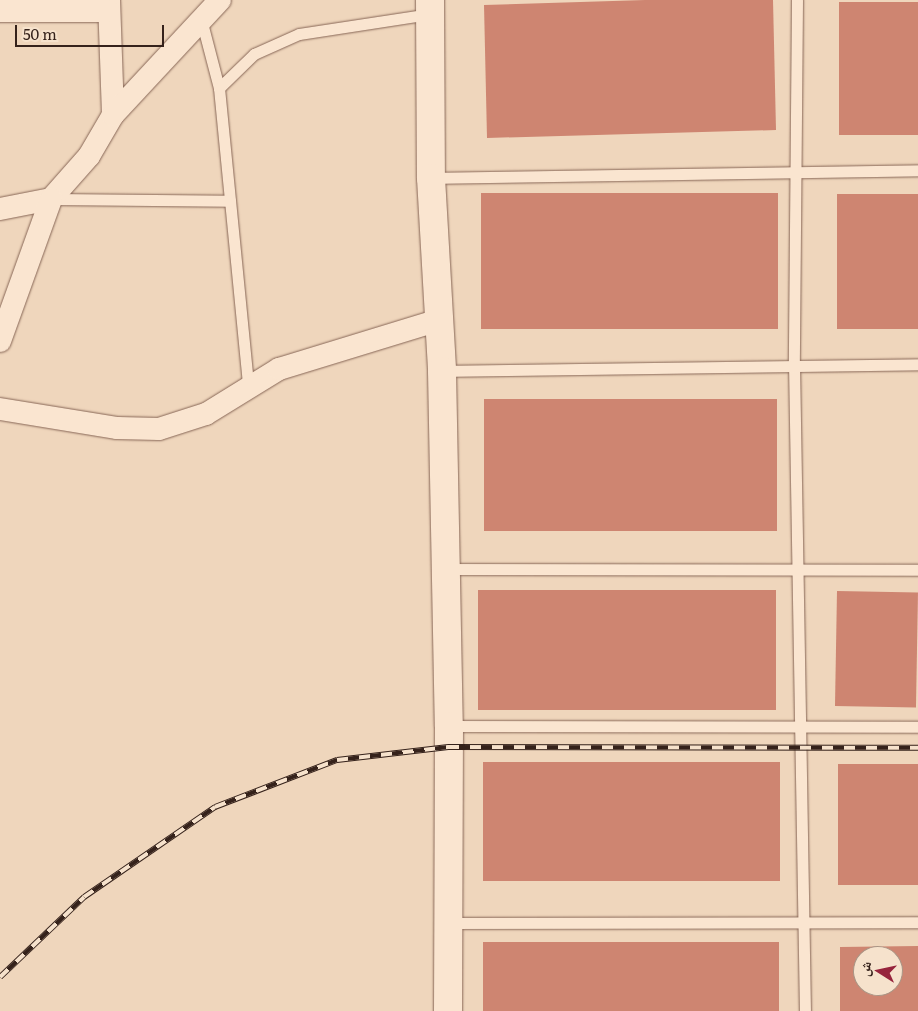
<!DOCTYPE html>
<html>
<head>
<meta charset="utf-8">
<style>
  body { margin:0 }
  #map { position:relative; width:918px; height:1011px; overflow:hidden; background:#efd6bc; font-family:Literata,"Noto Naskh Arabic",serif }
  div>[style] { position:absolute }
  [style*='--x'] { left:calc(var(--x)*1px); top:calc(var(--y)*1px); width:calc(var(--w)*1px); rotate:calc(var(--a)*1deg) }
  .building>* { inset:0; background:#ce8571; transform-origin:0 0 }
  .roads { filter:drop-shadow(0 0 1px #876656) drop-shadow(0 0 1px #876656) }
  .service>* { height:11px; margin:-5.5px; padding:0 5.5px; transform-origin:5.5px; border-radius:5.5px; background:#fae5d0 }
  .minor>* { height:22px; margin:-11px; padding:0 11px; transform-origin:11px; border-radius:11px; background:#fae5d0 }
  .tertiary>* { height:28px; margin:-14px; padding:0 14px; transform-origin:14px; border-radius:14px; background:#fae5d0 }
  .rail>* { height:5.5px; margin-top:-2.75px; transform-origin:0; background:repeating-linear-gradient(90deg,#f6e2cc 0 11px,#35221b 0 22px); box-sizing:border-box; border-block:1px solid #35221b }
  span { translate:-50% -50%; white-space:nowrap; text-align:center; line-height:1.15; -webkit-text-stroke:5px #f6e2cc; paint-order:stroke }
  .north { position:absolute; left:853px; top:946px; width:50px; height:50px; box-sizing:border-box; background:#f6e2cc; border:1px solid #a99585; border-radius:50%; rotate:280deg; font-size:14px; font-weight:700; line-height:20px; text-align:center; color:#35221b }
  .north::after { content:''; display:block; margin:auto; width:18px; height:22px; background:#97243c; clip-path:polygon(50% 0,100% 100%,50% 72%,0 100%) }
  .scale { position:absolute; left:15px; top:25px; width:149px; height:22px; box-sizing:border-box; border:2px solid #35221b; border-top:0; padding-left:6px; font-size:15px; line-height:18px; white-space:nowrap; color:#35221b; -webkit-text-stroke:4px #f6e2cc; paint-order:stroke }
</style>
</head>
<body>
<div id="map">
  <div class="building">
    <i style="clip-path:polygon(645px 0,773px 0,776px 130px,487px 138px,484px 5px)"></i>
    <i style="left:918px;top:2px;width:133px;height:79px;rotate:90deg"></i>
    <i style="left:778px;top:193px;width:136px;height:297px;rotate:90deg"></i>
    <i style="left:918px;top:194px;width:135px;height:81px;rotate:90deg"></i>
    <i style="left:777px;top:399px;width:132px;height:293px;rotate:90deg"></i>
    <i style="left:478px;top:590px;width:298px;height:120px"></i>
    <i style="left:837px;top:591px;width:81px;height:115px;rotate:1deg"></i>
    <i style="left:483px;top:762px;width:297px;height:119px"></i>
    <i style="left:918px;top:764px;width:121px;height:80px;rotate:90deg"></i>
    <i style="left:779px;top:942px;width:69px;height:296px;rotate:90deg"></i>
    <i style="clip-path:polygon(evenodd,918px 946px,918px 1011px,840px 1011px,840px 947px,918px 946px,863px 956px,893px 956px,893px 986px,863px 986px,863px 956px)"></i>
  </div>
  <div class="roads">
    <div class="service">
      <i style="--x:797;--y:0;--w:363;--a:90.5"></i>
      <i style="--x:794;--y:363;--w:648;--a:89.03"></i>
      <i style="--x:201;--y:19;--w:71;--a:75.4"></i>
      <i style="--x:219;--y:88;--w:299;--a:84.4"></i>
      <i style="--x:219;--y:88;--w:49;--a:-44.2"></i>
      <i style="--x:254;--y:54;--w:49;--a:-24"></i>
      <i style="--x:299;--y:34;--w:133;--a:-8.7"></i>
      <i style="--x:431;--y:178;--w:487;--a:-0.9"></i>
      <i style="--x:52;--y:199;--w:178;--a:0.6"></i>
      <i style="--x:442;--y:371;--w:476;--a:-0.8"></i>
      <i style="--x:444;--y:569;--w:474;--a:0.1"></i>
      <i style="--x:449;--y:726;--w:469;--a:0.1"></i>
      <i style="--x:450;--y:923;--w:468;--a:-0.1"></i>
    </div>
    <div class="minor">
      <i style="--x:109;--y:0;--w:115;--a:88"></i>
      <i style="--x:0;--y:11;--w:108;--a:0"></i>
      <i style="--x:0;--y:209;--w:52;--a:-11.1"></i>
      <i style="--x:51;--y:199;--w:57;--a:-48.5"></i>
      <i style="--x:89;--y:156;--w:48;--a:-59.7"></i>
      <i style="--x:113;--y:115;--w:157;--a:-47.1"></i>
      <i style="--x:0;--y:341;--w:151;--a:-70.2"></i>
      <i style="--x:0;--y:409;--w:119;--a:9.2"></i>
      <i style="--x:117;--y:428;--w:42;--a:1.4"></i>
      <i style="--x:159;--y:429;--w:49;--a:-17.7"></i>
      <i style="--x:206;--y:414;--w:86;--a:-31.7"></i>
      <i style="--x:279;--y:369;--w:164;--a:-17"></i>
    </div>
    <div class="tertiary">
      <i style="--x:430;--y:0;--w:178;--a:89.7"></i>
      <i style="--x:431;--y:178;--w:193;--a:86.7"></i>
      <i style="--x:442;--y:371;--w:355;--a:88.9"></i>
      <i style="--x:449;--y:726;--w:285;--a:90.2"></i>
    </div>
  </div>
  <div class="rail">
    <i style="--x:0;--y:977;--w:116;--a:-43.6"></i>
    <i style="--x:84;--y:897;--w:159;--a:-34.5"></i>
    <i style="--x:215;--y:807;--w:131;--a:-21.1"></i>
    <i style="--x:337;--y:760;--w:112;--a:-6.7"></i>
    <i style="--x:448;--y:747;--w:470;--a:0.1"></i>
  </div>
  <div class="north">ش</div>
  <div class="scale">50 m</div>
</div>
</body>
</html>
